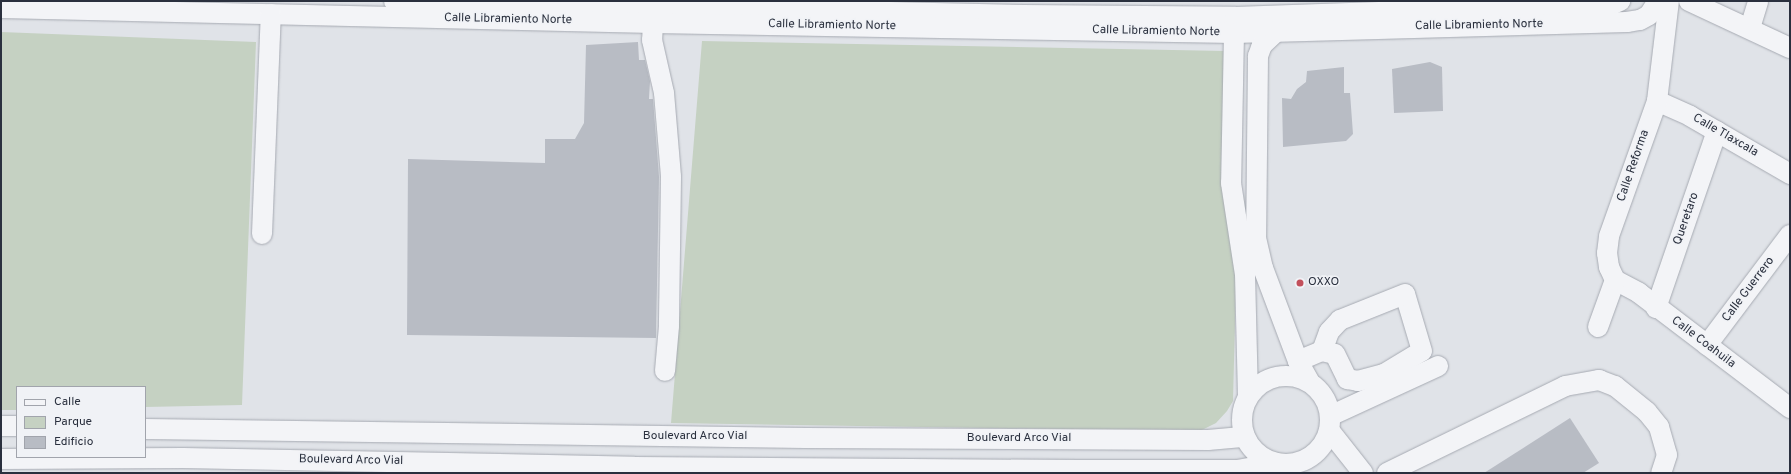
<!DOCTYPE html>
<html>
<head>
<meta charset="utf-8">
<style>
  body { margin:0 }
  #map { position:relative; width:1791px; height:474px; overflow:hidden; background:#e0e3e8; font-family:Overpass,sans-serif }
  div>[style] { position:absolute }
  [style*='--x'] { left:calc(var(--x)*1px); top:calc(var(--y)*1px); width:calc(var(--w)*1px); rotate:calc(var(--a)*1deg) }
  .green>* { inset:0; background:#c5d1c2 }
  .building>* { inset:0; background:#b8bcc4 }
  .roads { filter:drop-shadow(0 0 1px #a6aab2) drop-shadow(0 0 1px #a6aab2) }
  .minor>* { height:20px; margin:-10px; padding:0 10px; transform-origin:10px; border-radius:10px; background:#f3f4f7 }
  .minor>.ring { margin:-10px; padding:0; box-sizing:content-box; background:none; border:20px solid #f3f4f7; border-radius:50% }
  .dots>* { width:11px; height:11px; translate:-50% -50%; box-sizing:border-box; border:2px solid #f0f2f6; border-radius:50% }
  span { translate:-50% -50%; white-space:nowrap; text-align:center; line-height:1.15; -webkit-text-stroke:3px #f0f2f6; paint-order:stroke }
  .street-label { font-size:12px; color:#2a303e }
  .poi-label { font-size:12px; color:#2a303e }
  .left { translate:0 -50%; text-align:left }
  .frame { position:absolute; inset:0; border:2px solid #2a303e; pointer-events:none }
  .legend { position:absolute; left:16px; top:386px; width:130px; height:72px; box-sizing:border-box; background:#f0f2f6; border:1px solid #a1a4ac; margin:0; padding:5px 7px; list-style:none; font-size:12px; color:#2a303e }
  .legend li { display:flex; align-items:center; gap:8px; height:20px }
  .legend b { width:20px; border:1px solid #a1a4ac }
</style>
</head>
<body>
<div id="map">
  <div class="green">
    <i style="clip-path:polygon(1px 32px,256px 42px,242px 405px,145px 407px,145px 387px,17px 387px,17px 410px,1px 410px)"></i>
    <i style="clip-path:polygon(702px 41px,1225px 51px,1221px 180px,1237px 246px,1233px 401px,1227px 411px,1216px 423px,1202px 430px,1186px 431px,671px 423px)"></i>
  </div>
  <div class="building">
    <i style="clip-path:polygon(638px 42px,639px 60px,645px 60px,650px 81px,649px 99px,653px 99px,659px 177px,656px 338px,407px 335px,408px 159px,545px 163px,545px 139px,575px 139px,584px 123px,586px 45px)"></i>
    <i style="clip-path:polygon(1430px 62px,1442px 67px,1443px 111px,1394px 113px,1392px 69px)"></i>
    <i style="clip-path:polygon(1344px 67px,1344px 93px,1350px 93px,1353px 134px,1346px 141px,1283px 147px,1282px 98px,1291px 99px,1297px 89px,1306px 82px,1307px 71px)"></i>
    <i style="clip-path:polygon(1570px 418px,1599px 463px,1583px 473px,1484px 473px)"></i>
  </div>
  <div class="roads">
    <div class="minor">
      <i style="--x:394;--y:1;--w:629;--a:1.28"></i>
      <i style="--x:1023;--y:15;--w:212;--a:0.5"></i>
      <i style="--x:1235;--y:17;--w:378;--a:-2"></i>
      <i style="--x:1613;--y:4;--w:8;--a:-23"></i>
      <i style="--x:1689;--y:1;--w:111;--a:25"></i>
      <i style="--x:1;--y:8;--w:652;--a:1.32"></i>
      <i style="--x:653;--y:23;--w:581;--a:0.99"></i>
      <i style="--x:1234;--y:33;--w:393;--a:-1.6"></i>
      <i style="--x:1627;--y:22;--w:13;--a:-9"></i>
      <i style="--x:1640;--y:20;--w:10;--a:-29"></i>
      <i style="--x:1649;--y:15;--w:17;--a:-57"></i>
      <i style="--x:653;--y:23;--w:17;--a:93"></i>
      <i style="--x:652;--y:40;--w:54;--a:77.2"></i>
      <i style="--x:664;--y:93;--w:84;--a:85.2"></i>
      <i style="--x:671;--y:177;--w:149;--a:90.8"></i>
      <i style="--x:669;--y:326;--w:45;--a:95.1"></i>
      <i style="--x:1750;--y:28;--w:28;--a:-73"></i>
      <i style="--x:1277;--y:31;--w:21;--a:137"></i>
      <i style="--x:1262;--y:45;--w:12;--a:110"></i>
      <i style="--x:1258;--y:56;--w:182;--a:90.6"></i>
      <i style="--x:1256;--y:238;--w:31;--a:77"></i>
      <i style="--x:1263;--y:268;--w:99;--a:69.4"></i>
      <i style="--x:1298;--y:361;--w:23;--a:61"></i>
      <i style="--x:1234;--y:33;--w:150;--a:91.1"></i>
      <i style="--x:1231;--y:183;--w:92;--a:81.3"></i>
      <i style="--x:1245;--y:274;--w:122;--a:88.6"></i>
      <i style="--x:1657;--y:101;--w:36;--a:24"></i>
      <i style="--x:1690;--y:116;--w:116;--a:30.1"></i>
      <i style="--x:262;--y:234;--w:220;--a:-87.7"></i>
      <i style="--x:1615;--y:280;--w:27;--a:28"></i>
      <i style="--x:1639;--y:293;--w:190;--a:37.3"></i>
      <i style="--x:1656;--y:308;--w:187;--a:-71"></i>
      <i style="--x:1598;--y:327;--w:50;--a:-70.1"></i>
      <i style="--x:1615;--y:280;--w:14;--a:-115"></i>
      <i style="--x:1609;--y:267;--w:14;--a:-98"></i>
      <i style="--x:1607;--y:253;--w:17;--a:-83"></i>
      <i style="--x:1609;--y:236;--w:143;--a:-70.4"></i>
      <i style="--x:1657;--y:101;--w:101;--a:-83.2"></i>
      <i style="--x:1707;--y:345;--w:138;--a:-53"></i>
      <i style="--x:1298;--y:361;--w:26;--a:-23"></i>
      <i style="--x:1322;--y:351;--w:13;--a:13"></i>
      <i style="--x:1335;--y:354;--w:28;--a:64"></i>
      <i style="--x:1347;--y:379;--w:11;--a:10"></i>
      <i style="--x:1358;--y:381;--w:27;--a:-15"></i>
      <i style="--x:1384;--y:374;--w:44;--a:-31.2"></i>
      <i style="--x:1422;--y:351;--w:59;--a:-106.6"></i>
      <i style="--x:1405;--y:294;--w:70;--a:158.2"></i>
      <i style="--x:1340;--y:320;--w:16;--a:133"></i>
      <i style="--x:1329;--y:332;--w:20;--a:110"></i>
      <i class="ring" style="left:1242px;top:376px;width:68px;height:68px"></i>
      <i style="--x:1330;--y:416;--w:119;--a:-24.8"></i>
      <i style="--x:1;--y:426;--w:16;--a:0"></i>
      <i style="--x:145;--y:429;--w:660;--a:0.78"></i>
      <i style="--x:805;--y:438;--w:403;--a:0.3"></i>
      <i style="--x:1208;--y:440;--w:37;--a:-5"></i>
      <i style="--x:1329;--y:430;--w:55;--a:51.7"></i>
      <i style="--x:1;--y:459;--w:182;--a:-0.3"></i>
      <i style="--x:183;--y:458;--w:451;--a:1.1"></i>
      <i style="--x:634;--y:467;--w:444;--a:0.4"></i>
      <i style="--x:1078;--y:470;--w:159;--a:0"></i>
      <i style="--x:1237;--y:470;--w:40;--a:-10"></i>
      <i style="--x:1387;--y:473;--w:198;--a:-26"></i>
      <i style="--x:1565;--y:386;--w:35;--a:-10"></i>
      <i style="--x:1599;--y:380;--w:17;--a:21"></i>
      <i style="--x:1615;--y:386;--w:41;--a:39.1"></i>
      <i style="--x:1647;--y:412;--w:19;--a:51"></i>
      <i style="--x:1659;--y:427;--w:29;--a:74"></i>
      <i style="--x:1667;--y:455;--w:19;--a:108"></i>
    </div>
  </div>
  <div class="dots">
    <i style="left:1300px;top:283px;background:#c2505b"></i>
  </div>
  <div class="street-label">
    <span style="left:508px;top:20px;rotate:1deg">Calle Libramiento Norte</span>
    <span style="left:832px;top:26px;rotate:1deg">Calle Libramiento Norte</span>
    <span style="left:1479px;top:26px;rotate:-1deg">Calle Libramiento Norte</span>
    <span style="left:1156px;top:32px;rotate:1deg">Calle Libramiento Norte</span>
    <span style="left:1725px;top:136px;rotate:30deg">Calle Tlaxcala</span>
    <span style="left:1634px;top:166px;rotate:-71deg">Calle Reforma</span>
    <span style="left:1687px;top:219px;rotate:-71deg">Queretaro</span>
    <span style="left:1749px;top:290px;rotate:-53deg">Calle Guerrero</span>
    <span style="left:1703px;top:343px;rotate:37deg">Calle Coahuila</span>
    <span style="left:695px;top:437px">Boulevard Arco Vial</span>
    <span style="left:1019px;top:439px">Boulevard Arco Vial</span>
    <span style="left:351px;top:461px;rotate:1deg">Boulevard Arco Vial</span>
  </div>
  <div class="poi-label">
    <span class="left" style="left:1308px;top:283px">OXXO</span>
  </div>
  <div class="frame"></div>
  <ul class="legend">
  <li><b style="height:5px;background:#f3f4f7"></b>Calle</li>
  <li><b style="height:11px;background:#c5d1c2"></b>Parque</li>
  <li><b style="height:11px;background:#b8bcc4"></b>Edificio</li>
  </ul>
</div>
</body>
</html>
